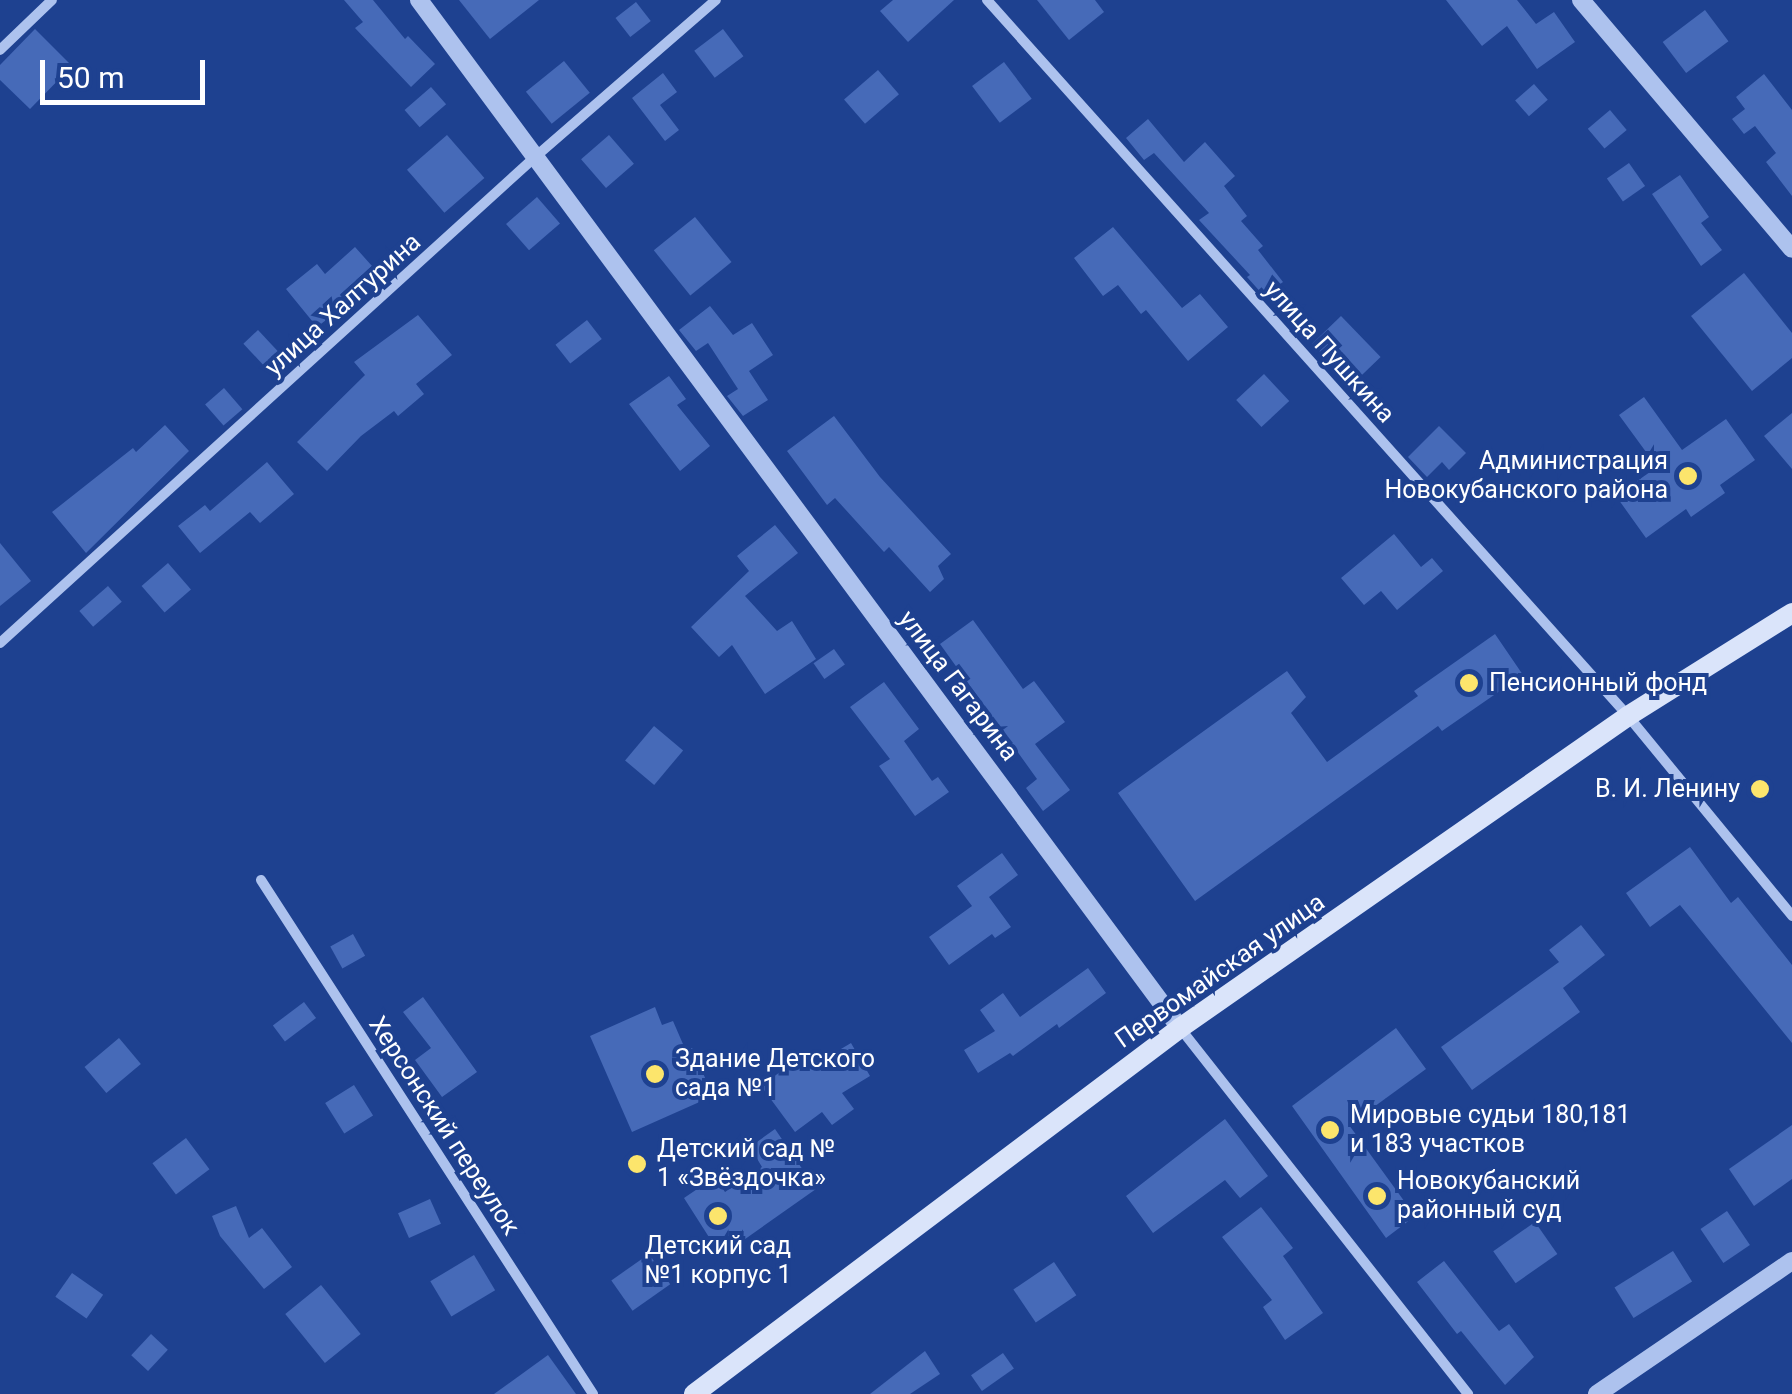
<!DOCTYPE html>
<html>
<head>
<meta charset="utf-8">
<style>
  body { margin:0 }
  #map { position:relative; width:1792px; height:1394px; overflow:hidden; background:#1e4190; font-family:Roboto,sans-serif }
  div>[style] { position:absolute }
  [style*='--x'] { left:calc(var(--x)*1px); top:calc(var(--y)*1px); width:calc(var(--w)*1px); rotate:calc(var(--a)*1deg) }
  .building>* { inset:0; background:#466ab8; transform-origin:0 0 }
  .minor>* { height:10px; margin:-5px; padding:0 5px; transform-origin:5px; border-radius:5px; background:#adc2ee }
  .tertiary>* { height:18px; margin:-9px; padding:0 9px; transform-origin:9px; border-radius:9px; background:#adc2ee }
  .secondary>* { height:20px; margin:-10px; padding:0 10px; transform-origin:10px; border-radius:10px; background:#dae4fa }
  .dots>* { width:28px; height:28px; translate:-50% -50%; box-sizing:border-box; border:5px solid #1e4190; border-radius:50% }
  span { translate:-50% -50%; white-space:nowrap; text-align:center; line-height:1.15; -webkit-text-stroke:8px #1e4190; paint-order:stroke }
  .street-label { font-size:25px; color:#fff }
  .poi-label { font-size:25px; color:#fff }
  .right { translate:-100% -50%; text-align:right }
  .left { translate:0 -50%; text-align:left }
  .scale { position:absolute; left:40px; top:60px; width:165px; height:45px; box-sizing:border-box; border:5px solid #fff; border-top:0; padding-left:12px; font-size:30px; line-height:35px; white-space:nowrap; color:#fff; -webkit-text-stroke:8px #1e4190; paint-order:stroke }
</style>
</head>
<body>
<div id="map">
  <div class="building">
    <i style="clip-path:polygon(344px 0,373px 0,405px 39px,408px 36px,435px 64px,411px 87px,355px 28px,363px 22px)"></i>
    <i style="clip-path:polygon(459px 0,539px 0,490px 39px)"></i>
    <i style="clip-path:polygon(893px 0,954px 0,908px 42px,880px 11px)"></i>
    <i style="clip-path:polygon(1037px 0,1095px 0,1104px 12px,1069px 40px)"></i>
    <i style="clip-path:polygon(1446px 0,1517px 0,1536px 24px,1554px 12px,1575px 42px,1537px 69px,1507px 26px,1482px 46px)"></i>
    <i style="left:636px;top:2px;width:24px;height:26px;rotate:52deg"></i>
    <i style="left:1705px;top:10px;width:39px;height:53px;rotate:53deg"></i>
    <i style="clip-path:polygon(35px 29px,72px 66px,30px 109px,0 80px,0 65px)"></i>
    <i style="left:723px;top:29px;width:34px;height:36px;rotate:53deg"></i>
    <i style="left:564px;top:61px;width:41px;height:49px;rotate:51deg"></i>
    <i style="left:1004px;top:62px;width:46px;height:40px;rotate:53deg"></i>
    <i style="left:878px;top:70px;width:32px;height:45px;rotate:49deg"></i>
    <i style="clip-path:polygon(663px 73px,677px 92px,660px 105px,679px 130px,665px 141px,632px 98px)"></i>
    <i style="clip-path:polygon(1764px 74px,1792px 110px,1792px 196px,1766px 162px,1776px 153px,1755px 126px,1744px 134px,1732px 119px,1745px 109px,1736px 97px)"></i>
    <i style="left:1534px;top:84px;width:21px;height:25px;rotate:49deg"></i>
    <i style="left:431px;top:87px;width:23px;height:35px;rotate:49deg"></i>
    <i style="left:1610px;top:110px;width:26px;height:29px;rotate:50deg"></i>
    <i style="clip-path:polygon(1148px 119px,1184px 162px,1205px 142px,1235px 176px,1224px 186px,1247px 216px,1241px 221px,1263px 246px,1258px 250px,1283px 282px,1264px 296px,1247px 277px,1250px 275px,1199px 220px,1209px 213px,1154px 153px,1144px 160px,1126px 138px)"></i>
    <i style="left:447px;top:135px;width:57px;height:53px;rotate:49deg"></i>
    <i style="left:609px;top:135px;width:38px;height:37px;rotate:49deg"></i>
    <i style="left:1629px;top:163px;width:28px;height:27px;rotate:55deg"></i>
    <i style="clip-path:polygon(1680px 175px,1709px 217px,1701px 223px,1722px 250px,1701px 266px,1652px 194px)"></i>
    <i style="left:537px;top:197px;width:35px;height:41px;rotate:49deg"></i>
    <i style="left:695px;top:217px;width:58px;height:53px;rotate:51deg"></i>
    <i style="clip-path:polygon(1113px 227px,1182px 308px,1200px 294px,1228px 327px,1188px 361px,1146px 310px,1141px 314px,1118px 285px,1103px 296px,1074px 258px)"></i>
    <i style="clip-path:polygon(355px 247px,372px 266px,341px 294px,348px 303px,317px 327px,286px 289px,317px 264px,325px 274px)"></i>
    <i style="clip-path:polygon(1744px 273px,1792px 333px,1792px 358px,1752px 391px,1691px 316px)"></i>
    <i style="clip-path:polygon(710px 306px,733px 335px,752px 323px,773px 355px,749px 371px,768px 400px,743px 416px,727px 396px,738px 389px,708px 343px,696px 351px,679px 330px)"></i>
    <i style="clip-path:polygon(418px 315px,452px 355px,416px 384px,424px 394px,398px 416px,394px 411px,361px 436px,327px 471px,297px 442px,365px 375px,354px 362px)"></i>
    <i style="left:1341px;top:316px;width:57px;height:40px;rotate:46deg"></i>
    <i style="left:587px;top:320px;width:24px;height:40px;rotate:52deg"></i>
    <i style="left:258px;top:330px;width:38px;height:20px;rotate:47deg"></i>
    <i style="left:1264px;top:374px;width:37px;height:38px;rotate:47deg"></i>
    <i style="clip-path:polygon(669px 376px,686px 399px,677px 405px,710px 446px,680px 471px,629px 404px)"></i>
    <i style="left:1363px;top:378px;width:41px;height:18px;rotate:49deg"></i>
    <i style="left:224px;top:388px;width:28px;height:25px;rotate:49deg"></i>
    <i style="clip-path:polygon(1644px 397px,1682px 450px,1726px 419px,1755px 460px,1720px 485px,1725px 493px,1691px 517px,1686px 509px,1646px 538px,1616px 496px,1657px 467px,1619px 415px)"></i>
    <i style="clip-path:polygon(1792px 413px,1792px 469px,1764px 436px)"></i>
    <i style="clip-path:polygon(834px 416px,880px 477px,951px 554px,938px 566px,944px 579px,930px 592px,889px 547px,884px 552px,835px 498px,827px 505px,787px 451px)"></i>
    <i style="clip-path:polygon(165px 425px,189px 451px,86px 553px,52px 512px,133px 448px,136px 452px)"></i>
    <i style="clip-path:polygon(1439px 426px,1466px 453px,1449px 470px,1442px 462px,1427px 477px,1408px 457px)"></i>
    <i style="clip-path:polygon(267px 462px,294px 494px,260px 523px,250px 512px,200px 553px,178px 526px,205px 505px,210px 511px)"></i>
    <i style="clip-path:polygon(775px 525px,798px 553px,745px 596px,777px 631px,792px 621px,816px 659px,765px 694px,732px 645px,719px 657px,691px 627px,749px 571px,737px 556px)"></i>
    <i style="clip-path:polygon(1394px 534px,1421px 567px,1432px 558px,1443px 571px,1397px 610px,1381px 591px,1364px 605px,1341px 578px)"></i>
    <i style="clip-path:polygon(0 543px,31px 581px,0 606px)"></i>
    <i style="left:168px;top:563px;width:35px;height:35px;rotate:49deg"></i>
    <i style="left:108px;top:586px;width:21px;height:38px;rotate:49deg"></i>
    <i style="clip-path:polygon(973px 620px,1023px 689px,1034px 681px,1065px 722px,1035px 744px,1070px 790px,1043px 811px,1026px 788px,1037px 779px,940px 644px)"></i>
    <i style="clip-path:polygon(1495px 634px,1523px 675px,1442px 731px,1438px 726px,1195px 901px,1118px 793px,1287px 671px,1306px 697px,1291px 713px,1327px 762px,1418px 696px,1414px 691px)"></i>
    <i style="left:834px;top:649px;width:19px;height:25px;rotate:55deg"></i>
    <i style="clip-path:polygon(884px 682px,919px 729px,904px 741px,932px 781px,938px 777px,949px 792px,915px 816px,879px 766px,890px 759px,850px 707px)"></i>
    <i style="left:654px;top:726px;width:38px;height:45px;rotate:40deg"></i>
    <i style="clip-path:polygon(1690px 847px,1731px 903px,1738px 897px,1792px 965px,1792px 1043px,1680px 905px,1650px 927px,1626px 893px)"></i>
    <i style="clip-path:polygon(1002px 853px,1018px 875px,989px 897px,1011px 927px,995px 938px,992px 934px,949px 965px,929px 937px,972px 906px,957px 886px)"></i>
    <i style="clip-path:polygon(1581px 925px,1605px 955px,1563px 988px,1580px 1012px,1472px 1090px,1441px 1047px,1559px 962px,1549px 950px)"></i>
    <i style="left:353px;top:934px;width:25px;height:26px;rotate:61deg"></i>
    <i style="clip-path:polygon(1088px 968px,1106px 993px,1059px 1028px,1057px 1024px,1013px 1056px,1010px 1053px,978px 1073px,964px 1050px,995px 1031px,980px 1010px,1003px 993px,1020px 1017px)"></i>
    <i style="clip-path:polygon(423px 997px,477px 1072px,442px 1097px,415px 1060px,431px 1048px,403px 1012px)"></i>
    <i style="left:304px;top:1002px;width:20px;height:39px;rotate:53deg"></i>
    <i style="clip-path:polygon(655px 1007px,662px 1025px,673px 1021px,686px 1051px,692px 1048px,713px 1096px,632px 1132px,590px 1036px)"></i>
    <i style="clip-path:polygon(1396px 1028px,1426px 1069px,1349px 1125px,1415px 1216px,1386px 1238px,1292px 1106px)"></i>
    <i style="left:119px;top:1038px;width:34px;height:45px;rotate:50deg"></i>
    <i style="clip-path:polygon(851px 1043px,870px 1076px,842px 1093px,854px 1109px,832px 1125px,822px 1112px,795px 1132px,761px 1086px,810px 1050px,819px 1062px)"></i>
    <i style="left:354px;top:1085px;width:36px;height:34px;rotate:58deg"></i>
    <i style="clip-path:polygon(1225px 1119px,1268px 1176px,1240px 1198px,1225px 1180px,1153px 1233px,1126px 1196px)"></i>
    <i style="clip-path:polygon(1792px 1125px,1792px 1179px,1754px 1206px,1729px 1169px)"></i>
    <i style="clip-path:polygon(775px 1129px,816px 1189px,721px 1256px,684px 1198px,715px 1177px,725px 1192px,762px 1167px,750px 1147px)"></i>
    <i style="left:186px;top:1138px;width:39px;height:42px;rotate:53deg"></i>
    <i style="left:430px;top:1199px;width:27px;height:35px;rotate:66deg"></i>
    <i style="clip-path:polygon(236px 1206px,249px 1238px,262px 1228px,292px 1267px,264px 1289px,220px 1236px,212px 1216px)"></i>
    <i style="clip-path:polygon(1261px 1207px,1293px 1248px,1283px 1256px,1323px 1313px,1285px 1340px,1263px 1307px,1272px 1300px,1222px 1237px)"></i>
    <i style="left:1727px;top:1211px;width:41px;height:32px;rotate:56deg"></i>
    <i style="left:1535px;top:1222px;width:39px;height:51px;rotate:55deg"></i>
    <i style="left:1673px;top:1251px;width:36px;height:69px;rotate:58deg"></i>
    <i style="left:649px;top:1254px;width:37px;height:46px;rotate:55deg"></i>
    <i style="left:474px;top:1255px;width:41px;height:51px;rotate:59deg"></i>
    <i style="clip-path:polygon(1444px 1261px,1499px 1331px,1509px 1324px,1534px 1357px,1505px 1385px,1461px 1331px,1457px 1334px,1417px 1282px)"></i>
    <i style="left:1054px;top:1262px;width:40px;height:49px;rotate:56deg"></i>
    <i style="left:72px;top:1273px;width:38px;height:29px;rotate:35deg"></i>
    <i style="left:321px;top:1285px;width:63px;height:46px;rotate:51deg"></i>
    <i style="left:151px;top:1334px;width:23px;height:29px;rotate:43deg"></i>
    <i style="clip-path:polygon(925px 1351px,940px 1374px,910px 1394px,870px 1394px)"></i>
    <i style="left:1003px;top:1353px;width:19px;height:39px;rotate:55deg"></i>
    <i style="clip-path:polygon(548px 1355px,576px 1394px,494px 1394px)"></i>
  </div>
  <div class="minor">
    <i style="--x:987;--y:0;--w:961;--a:48.16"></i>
    <i style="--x:1628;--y:716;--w:259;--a:50.6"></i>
    <i style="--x:0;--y:50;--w:72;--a:-43.9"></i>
    <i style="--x:0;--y:643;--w:721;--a:-42.25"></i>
    <i style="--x:534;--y:158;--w:241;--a:-41"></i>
    <i style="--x:261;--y:880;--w:612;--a:57.14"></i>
    <i style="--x:1180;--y:1028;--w:466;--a:51.8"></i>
  </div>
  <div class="tertiary">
    <i style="--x:419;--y:0;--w:1279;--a:53.49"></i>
    <i style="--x:1581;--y:0;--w:326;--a:49.7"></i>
    <i style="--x:1597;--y:1394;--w:236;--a:-34.3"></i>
  </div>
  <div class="secondary">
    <i style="--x:694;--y:1394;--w:608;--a:-36.98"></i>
    <i style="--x:1180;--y:1028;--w:546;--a:-34.85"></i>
    <i style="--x:1628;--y:716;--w:194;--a:-32.1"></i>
  </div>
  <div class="dots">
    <i style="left:1688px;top:476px;background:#fce56c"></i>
    <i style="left:1469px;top:683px;background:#fce56c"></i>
    <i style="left:1760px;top:789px;background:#fce56c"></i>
    <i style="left:655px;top:1074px;background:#fce56c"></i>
    <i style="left:1330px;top:1130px;background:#fce56c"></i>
    <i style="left:637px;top:1164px;background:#fce56c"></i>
    <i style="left:1377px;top:1196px;background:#fce56c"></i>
    <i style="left:718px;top:1216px;background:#fce56c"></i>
  </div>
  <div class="street-label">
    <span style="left:343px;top:305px;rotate:-42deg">улица Халтурина</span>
    <span style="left:1329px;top:352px;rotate:48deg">улица Пушкина</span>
    <span style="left:958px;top:686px;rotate:53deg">улица Гагарина</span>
    <span style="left:1220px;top:971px;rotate:-35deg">Первомайская улица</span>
    <span style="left:444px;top:1126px;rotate:57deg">Херсонский переулок</span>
  </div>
  <div class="poi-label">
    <span class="right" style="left:1668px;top:476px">Администрация<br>Новокубанского района</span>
    <span class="left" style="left:1489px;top:683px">Пенсионный фонд</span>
    <span class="right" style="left:1740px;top:789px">В. И. Ленину</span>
    <span class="left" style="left:675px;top:1074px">Здание Детского<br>сада №1</span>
    <span class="left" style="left:1350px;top:1130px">Мировые судьи 180,181<br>и 183 участков</span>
    <span class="left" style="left:657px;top:1164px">Детский сад №<br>1 «Звёздочка»</span>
    <span class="left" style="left:1397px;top:1196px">Новокубанский<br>районный суд</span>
    <span style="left:718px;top:1261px">Детский сад<br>№1 корпус 1</span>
  </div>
  <div class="scale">50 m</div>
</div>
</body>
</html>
